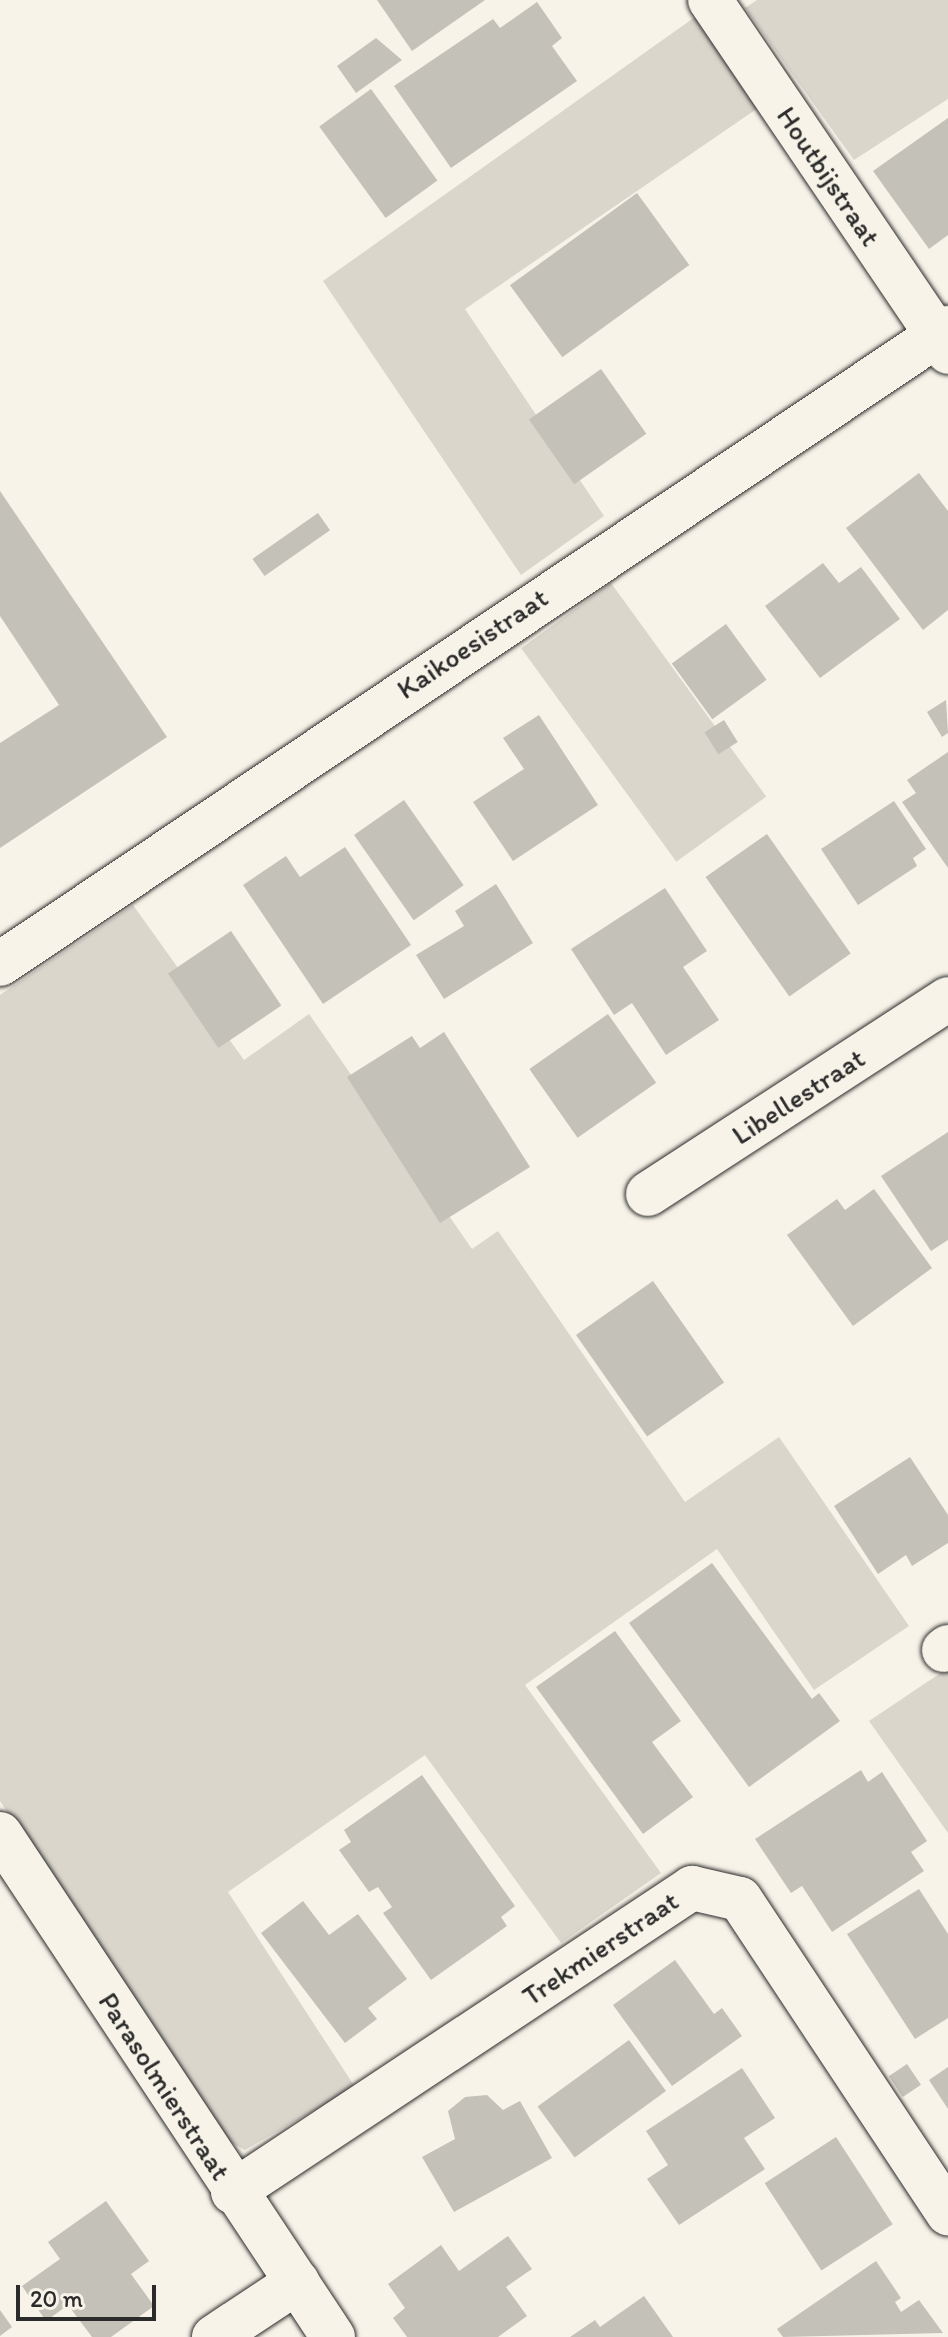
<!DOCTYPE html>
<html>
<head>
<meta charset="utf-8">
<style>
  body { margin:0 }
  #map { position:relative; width:948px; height:2337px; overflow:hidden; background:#f7f3e8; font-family:Itim,sans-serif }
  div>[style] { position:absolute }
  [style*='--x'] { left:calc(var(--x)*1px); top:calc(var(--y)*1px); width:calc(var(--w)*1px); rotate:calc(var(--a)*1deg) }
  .green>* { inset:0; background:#dad6cc; transform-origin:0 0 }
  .building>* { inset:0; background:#c4c1b9; transform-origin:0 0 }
  .roads { filter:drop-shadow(0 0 2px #2b2b2b) drop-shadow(0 0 2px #2b2b2b) }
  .minor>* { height:44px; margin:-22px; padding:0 22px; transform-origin:22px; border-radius:22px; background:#f7f3e8 }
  span { translate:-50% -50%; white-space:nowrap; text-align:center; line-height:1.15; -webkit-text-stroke:6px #f7f3e8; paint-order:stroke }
  .street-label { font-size:28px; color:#2b2b2b }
  .scale { position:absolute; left:16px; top:2285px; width:140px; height:36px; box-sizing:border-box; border:4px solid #2b2b2b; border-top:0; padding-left:10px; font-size:24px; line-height:28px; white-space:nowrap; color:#2b2b2b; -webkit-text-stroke:6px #f7f3e8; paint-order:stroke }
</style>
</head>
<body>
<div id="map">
  <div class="green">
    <i style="clip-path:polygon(757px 0,948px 0,948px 99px,854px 160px,745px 8px)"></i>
    <i style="clip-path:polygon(695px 17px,758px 108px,465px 309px,604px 516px,521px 575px,323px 281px)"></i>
    <i style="left:611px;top:583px;width:264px;height:111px;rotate:54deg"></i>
    <i style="clip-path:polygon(133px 905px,244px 1060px,309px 1014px,472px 1249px,498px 1231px,685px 1502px,779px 1437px,909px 1626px,814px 1690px,717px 1549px,525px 1685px,661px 1873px,561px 1943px,425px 1755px,228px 1892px,355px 2087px,245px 2150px,230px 2142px,0 1801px,0 995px)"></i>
    <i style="clip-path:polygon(948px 1668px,948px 1833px,869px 1721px)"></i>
  </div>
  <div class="building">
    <i style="clip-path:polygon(377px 0,485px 0,412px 51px)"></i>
    <i style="clip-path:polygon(537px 2px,562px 38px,552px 46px,577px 81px,451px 168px,394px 86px,493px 19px,500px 28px)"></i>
    <i style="clip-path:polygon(376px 38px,402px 60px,356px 93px,337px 66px)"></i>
    <i style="left:371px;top:89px;width:113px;height:64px;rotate:54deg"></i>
    <i style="clip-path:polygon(948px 118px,948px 235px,929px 249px,873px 171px)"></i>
    <i style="left:637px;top:193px;width:89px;height:157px;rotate:54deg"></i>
    <i style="left:601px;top:369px;width:79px;height:88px;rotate:55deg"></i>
    <i style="clip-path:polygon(919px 473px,948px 511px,948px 610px,923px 630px,846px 528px)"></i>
    <i style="clip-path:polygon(0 491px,167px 737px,0 848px,0 743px,59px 705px,0 616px)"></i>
    <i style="left:318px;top:513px;width:21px;height:80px;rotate:55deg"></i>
    <i style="clip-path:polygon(823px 563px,839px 583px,861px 567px,900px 619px,820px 678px,765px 606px)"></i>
    <i style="left:726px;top:624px;width:69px;height:67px;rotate:54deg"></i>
    <i style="clip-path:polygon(946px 700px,948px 733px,942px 737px,927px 712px)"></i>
    <i style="clip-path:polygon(539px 715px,598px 805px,513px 861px,473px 802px,524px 769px,503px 738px)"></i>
    <i style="left:724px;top:720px;width:26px;height:23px;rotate:58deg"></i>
    <i style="clip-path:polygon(948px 752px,948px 868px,902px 802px,916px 793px,907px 780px)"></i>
    <i style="left:404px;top:800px;width:104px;height:61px;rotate:55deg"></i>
    <i style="clip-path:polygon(894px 801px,926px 849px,913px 858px,917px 866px,858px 905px,821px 849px)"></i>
    <i style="left:767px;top:834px;width:146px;height:75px;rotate:55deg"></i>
    <i style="clip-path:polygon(345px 847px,411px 945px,323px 1004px,243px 885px,286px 856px,300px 877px)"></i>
    <i style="clip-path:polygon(496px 884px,533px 943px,444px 999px,416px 955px,464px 926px,455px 911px)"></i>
    <i style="clip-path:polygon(665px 888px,707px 951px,683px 967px,719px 1020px,666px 1055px,632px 1003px,614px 1015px,571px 949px)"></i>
    <i style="left:231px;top:931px;width:90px;height:76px;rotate:56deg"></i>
    <i style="left:608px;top:1014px;width:84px;height:96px;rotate:55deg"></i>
    <i style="clip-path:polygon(444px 1032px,530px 1167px,440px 1223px,347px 1077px,412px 1036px,420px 1048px)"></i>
    <i style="clip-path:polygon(948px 1132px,948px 1240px,931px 1251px,881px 1176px)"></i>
    <i style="clip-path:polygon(874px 1189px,932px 1268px,853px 1326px,787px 1235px,837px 1199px,845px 1210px)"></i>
    <i style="left:653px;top:1281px;width:124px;height:94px;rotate:55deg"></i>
    <i style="clip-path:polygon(910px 1457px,948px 1515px,948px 1543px,912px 1566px,906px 1555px,878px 1574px,834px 1506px)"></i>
    <i style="clip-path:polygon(712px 1563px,812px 1699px,819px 1693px,840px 1721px,749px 1787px,629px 1623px)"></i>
    <i style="clip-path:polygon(615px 1631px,681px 1721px,652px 1742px,693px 1797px,643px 1834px,536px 1687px)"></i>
    <i style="clip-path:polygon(861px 1770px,868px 1782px,882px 1772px,927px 1841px,911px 1852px,924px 1871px,832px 1932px,802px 1886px,791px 1893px,755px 1839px)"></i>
    <i style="clip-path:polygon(422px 1775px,515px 1906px,501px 1917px,507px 1926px,431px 1980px,383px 1913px,392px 1907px,378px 1887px,369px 1892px,339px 1850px,351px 1842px,344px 1830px)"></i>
    <i style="clip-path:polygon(919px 1889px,948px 1934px,948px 2018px,915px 2039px,847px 1934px)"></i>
    <i style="clip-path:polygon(303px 1901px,329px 1935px,358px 1914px,407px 1979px,368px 2008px,377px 2019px,345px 2043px,261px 1933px)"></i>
    <i style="clip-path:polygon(675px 1960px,714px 2014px,722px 2008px,742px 2036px,672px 2086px,613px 2005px)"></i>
    <i style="left:629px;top:2040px;width:63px;height:113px;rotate:54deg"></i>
    <i style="left:907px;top:2064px;width:25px;height:22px;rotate:56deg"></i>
    <i style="clip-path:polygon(948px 2067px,948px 2109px,929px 2080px)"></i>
    <i style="clip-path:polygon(742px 2068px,775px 2118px,744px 2138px,765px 2169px,679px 2225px,647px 2179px,668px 2165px,646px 2131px)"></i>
    <i style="clip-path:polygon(487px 2095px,503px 2110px,520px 2101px,552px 2158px,454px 2212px,422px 2157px,455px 2139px,448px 2111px,465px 2097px)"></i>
    <i style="left:836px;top:2137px;width:104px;height:85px;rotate:57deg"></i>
    <i style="clip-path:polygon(106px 2201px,149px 2261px,131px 2274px,154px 2306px,111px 2337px,92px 2337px,68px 2305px,46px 2321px,22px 2286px,60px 2259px,48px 2242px)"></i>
    <i style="clip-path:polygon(508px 2236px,532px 2269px,506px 2287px,527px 2316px,498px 2337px,407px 2337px,393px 2318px,405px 2308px,388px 2284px,441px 2245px,459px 2271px)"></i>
    <i style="clip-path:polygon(876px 2261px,901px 2298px,895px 2302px,901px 2312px,919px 2300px,943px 2333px,783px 2337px,777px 2329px)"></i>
    <i style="clip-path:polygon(644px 2296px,673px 2337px,570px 2337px,595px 2320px,600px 2327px)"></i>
    <i style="clip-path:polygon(0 2310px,12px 2327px,0 2336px)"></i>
  </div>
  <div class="roads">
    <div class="minor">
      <i style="--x:710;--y:0;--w:425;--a:55.9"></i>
      <i style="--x:0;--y:964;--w:1142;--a:-33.86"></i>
      <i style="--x:648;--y:1194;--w:358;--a:-33"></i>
      <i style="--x:944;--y:1650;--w:5;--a:-37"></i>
      <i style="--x:0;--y:1834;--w:603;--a:56.49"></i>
      <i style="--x:233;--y:2192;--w:551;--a:-33.52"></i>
      <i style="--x:692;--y:1888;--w:49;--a:12.9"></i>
      <i style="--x:740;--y:1899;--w:377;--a:56.5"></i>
      <i style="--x:214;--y:2337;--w:100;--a:-33.5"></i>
    </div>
  </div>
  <div class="street-label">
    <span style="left:829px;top:176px;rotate:56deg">Houtbijstraat</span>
    <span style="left:472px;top:643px;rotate:-34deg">Kaikoesistraat</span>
    <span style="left:798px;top:1096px;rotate:-33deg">Libellestraat</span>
    <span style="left:600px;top:1948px;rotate:-34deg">Trekmierstraat</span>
    <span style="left:165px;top:2086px;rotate:57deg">Parasolmierstraat</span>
  </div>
  <div class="scale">20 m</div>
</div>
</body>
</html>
